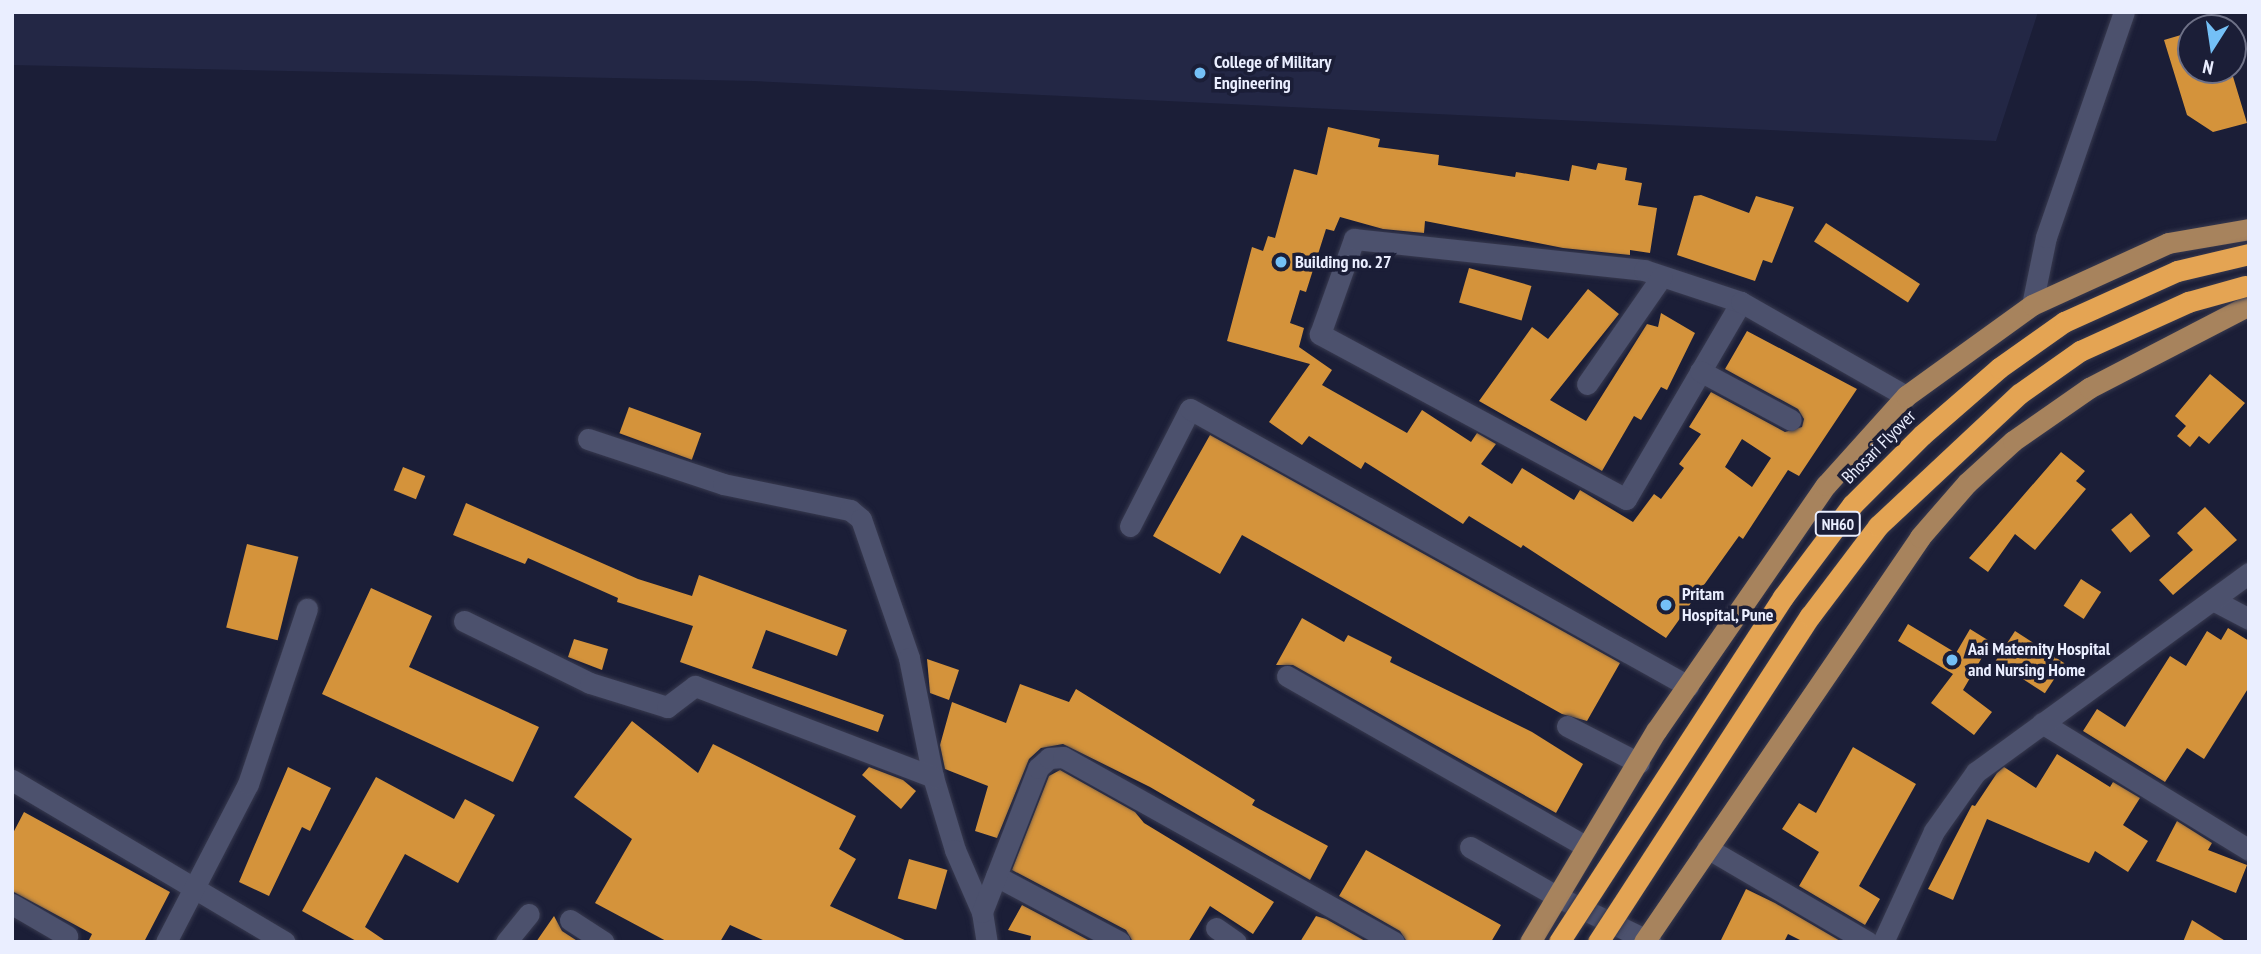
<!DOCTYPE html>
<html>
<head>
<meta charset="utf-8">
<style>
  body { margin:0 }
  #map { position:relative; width:2261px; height:954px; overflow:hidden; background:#1b1e37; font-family:"PT Sans Narrow",sans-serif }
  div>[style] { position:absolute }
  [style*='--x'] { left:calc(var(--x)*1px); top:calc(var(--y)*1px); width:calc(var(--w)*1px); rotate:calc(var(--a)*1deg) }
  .built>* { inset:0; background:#232745 }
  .building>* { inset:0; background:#d4933b; transform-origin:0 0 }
  .roads { filter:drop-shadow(0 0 2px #383a4f) drop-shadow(0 0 2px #383a4f) }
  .minor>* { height:21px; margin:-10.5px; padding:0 10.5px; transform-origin:10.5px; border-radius:10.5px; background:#4c516d }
  .major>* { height:21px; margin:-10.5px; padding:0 10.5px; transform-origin:10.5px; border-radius:10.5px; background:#a7835d }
  .bridges { filter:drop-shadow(0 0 2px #383a4f) drop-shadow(0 0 2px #383a4f) }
  .highway-bridge>* { height:21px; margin:-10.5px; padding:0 10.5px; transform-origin:10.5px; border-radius:10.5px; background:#e4a453 }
  .dots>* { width:19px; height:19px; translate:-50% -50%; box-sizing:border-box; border:4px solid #1b1e37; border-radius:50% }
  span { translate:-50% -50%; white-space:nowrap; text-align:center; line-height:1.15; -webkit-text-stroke:7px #1b1e37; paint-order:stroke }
  .shield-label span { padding:2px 5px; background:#1b1e37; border:2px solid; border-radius:5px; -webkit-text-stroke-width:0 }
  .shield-label { font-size:16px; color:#eaeeff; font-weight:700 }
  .poi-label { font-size:18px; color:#eaeeff; font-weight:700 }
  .left { translate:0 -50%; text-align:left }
  .street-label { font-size:18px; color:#eaeeff }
  .frame { position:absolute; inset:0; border:14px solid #eaeeff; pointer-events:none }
  .north { position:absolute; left:2177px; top:14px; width:70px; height:70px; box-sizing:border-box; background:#1b1e37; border:2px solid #6e7187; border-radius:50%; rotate:192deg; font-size:19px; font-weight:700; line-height:28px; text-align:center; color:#eaeeff }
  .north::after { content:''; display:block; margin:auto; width:24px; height:32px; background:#74c0f6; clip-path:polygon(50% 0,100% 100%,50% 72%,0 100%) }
</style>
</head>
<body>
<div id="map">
  <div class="built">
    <i style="clip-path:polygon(12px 12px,2038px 12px,1996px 141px,753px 81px,12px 65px)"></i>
  </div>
  <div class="building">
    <i style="clip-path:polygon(2191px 32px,2191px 70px,2231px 70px,2247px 123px,2213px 132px,2187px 115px,2164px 40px)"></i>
    <i style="clip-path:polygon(evenodd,1328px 127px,1380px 139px,1378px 147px,1439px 155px,1438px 165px,1515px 177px,1516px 172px,1569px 181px,1572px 165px,1596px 170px,1598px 163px,1627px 168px,1625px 180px,1642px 183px,1638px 205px,1657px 208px,1650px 253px,1630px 250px,1630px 255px,1563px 248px,1425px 221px,1424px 233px,1383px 229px,1340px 217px,1334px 231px,1326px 229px,1306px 292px,1300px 290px,1290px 323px,1304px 328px,1299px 347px,1332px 370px,1322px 385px,1407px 433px,1422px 410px,1471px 442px,1477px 433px,1496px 444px,1481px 464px,1512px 484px,1522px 468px,1574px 500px,1580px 490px,1633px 522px,1654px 494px,1661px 499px,1684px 468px,1679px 464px,1701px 434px,1689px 427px,1711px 392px,1785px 432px,1802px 427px,1804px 419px,1798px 409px,1725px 369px,1747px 331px,1857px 389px,1799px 476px,1788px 470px,1743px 539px,1739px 536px,1666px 638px,1523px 545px,1521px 548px,1469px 516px,1463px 524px,1365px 462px,1361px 469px,1309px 436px,1302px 445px,1269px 422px,1310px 364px,1227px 341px,1252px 247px,1263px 251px,1268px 236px,1275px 238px,1294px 169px,1317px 175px,1328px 127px,1742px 439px,1771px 458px,1752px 487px,1725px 467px,1742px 439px)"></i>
    <i style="clip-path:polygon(1701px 195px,1749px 213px,1756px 196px,1794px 207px,1772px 263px,1763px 260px,1755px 281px,1677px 255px,1694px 196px)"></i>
    <i style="left:1826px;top:223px;width:112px;height:22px;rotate:33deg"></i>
    <i style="left:1469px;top:268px;width:65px;height:36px;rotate:16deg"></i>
    <i style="clip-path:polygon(1588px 289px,1619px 314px,1550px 400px,1586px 421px,1647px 324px,1658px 327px,1661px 313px,1695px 333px,1667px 390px,1661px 387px,1641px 420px,1634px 416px,1602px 471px,1479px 401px,1532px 327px,1548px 339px)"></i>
    <i style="clip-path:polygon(2210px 374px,2245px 403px,2209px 444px,2199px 436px,2190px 447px,2177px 436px,2186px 426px,2175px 416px)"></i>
    <i style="left:629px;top:407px;width:77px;height:28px;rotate:20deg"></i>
    <i style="clip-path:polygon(1210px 435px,1620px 663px,1587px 721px,1562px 714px,1242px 535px,1220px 574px,1153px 536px)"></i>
    <i style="clip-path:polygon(2061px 452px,2085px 471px,2076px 481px,2086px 489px,2035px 550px,2015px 534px,1988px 572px,1969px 558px)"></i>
    <i style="left:403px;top:467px;width:24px;height:25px;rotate:22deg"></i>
    <i style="clip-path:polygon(466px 503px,638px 579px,692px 596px,699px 575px,847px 630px,837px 656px,766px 630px,752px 668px,884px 715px,878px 732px,680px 662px,693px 626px,617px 602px,618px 598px,528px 558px,525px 564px,453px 535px)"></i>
    <i style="clip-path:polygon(2205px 507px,2237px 540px,2173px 595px,2159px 580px,2193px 550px,2177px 533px)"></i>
    <i style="left:2131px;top:513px;width:30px;height:26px;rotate:50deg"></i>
    <i style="left:247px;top:544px;width:53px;height:86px;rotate:14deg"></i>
    <i style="left:2081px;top:579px;width:24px;height:32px;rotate:33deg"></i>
    <i style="clip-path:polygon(371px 588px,432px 616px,409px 667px,539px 727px,513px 782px,322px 694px)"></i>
    <i style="clip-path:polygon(1302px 618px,1344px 642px,1348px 635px,1392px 657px,1390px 662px,1532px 732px,1583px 764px,1556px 813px,1293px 665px,1276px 665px)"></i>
    <i style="clip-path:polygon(1908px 624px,1956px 653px,1970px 629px,1991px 642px,1963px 690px,1992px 712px,1974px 735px,1931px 703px,1953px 674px,1898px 641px)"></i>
    <i style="clip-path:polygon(2228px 628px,2249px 641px,2249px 687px,2204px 759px,2187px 748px,2165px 782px,2083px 731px,2097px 709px,2125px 727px,2170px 656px,2186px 666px,2207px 631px,2221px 640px)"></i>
    <i style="left:2015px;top:631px;width:59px;height:36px;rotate:33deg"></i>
    <i style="clip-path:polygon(574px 639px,608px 649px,602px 670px,568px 657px)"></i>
    <i style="clip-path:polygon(927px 659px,959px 670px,949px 700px,930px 693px)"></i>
    <i style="clip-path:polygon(1020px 684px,1069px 702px,1076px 689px,1255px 800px,1252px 805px,1328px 846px,1310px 880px,1150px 787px,1063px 744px,1041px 748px,1029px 759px,997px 838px,975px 831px,988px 786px,945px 769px,940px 745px,952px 702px,1006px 723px)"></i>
    <i style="clip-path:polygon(632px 721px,698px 773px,713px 744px,856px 816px,839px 849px,856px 859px,830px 906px,909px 942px,767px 942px,730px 925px,720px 942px,668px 942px,595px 903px,632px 839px,574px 797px)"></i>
    <i style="clip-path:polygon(1853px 747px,1916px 784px,1859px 886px,1880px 899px,1865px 925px,1799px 886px,1819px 852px,1782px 829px,1799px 803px,1816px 813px)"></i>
    <i style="clip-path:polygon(2057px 754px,2110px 787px,2113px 782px,2140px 798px,2123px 825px,2148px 841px,2128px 872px,2095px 851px,2089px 863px,1987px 819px,1953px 900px,1928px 889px,1972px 805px,1975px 806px,1997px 773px,2004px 767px,2036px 788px)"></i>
    <i style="clip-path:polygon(288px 767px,331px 788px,310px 831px,302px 827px,269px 896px,239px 882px)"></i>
    <i style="clip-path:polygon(869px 767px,903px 780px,916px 791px,901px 809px,862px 775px)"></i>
    <i style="clip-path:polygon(1060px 770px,1135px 812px,1144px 823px,1274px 902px,1253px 934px,1210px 906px,1188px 942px,1133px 942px,1126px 930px,1012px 870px,1049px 776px)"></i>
    <i style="clip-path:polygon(376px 777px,454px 819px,465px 799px,495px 815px,458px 883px,405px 854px,365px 927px,387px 942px,358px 942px,302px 911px)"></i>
    <i style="clip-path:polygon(24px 812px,170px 892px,144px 942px,88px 942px,92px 934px,12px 891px,12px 835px)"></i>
    <i style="clip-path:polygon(2177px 821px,2212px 843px,2208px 850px,2247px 865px,2236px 893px,2156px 861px)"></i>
    <i style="clip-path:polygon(1366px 850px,1501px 925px,1491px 942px,1407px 942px,1400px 931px,1339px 896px)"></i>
    <i style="left:909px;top:859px;width:40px;height:41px;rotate:16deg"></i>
    <i style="clip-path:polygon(1746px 889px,1775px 903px,1842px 942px,1804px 942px,1788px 934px,1784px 942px,1720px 942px)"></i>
    <i style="clip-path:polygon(1022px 905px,1092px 942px,1030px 942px,1031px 936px,1008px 930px)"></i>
    <i style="clip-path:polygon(554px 916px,562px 931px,579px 942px,536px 942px)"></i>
    <i style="clip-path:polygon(1316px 916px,1326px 919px,1367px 942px,1300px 942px)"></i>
    <i style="clip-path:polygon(2192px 920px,2227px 942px,2183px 942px)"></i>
  </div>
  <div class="roads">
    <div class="minor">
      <i style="--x:1741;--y:302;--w:228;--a:120.3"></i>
      <i style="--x:1626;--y:499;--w:348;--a:-151.7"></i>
      <i style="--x:1320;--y:334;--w:101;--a:-70.3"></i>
      <i style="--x:1354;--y:239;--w:292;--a:6.1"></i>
      <i style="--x:1644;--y:270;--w:102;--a:18.3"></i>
      <i style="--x:1741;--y:302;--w:190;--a:29.7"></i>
      <i style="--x:2032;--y:305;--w:69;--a:-78.4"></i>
      <i style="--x:2046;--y:237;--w:238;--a:-70.9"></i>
      <i style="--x:1700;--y:371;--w:103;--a:28.3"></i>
      <i style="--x:1587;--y:384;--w:131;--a:-55.2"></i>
      <i style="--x:588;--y:439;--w:142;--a:18.4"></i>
      <i style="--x:723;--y:484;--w:130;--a:11.6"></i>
      <i style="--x:850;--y:510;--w:14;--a:39"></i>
      <i style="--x:861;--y:519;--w:147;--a:70.9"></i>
      <i style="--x:909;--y:658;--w:121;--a:78.6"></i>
      <i style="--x:933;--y:777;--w:76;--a:73.2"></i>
      <i style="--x:955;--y:850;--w:68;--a:66.5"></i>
      <i style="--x:982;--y:912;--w:30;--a:81"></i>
      <i style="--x:1130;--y:526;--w:131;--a:-62.9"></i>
      <i style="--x:1190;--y:409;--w:570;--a:29.08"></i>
      <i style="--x:2213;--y:600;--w:41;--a:27.8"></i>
      <i style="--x:464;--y:621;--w:140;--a:26.2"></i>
      <i style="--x:590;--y:683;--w:81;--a:17.3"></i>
      <i style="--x:667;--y:707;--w:35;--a:-37"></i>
      <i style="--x:695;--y:686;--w:255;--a:20.9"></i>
      <i style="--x:1287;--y:676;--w:345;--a:29.7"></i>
      <i style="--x:2042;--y:723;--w:243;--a:31.5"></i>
      <i style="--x:1567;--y:726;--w:81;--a:27.2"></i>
      <i style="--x:12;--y:780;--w:317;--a:30.7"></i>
      <i style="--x:1470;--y:847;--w:101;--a:29.6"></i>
      <i style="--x:1558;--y:897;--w:103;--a:25.8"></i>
      <i style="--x:1707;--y:848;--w:186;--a:30.3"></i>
      <i style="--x:996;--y:876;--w:140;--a:28"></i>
      <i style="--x:12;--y:904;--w:64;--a:30.2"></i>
      <i style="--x:982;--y:912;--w:155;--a:-68.7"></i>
      <i style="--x:1038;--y:768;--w:15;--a:-42"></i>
      <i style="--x:1049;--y:758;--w:14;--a:-4"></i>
      <i style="--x:1063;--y:757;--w:379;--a:29.2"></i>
      <i style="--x:570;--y:920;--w:40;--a:32.9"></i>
      <i style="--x:1216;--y:928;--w:24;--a:35"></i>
      <i style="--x:166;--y:942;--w:178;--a:-62.6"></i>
      <i style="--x:248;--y:784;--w:185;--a:-71.4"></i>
      <i style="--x:506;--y:942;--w:36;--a:-51"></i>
      <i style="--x:1883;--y:942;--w:122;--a:-65.3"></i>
      <i style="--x:1934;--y:831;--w:72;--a:-54.6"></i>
      <i style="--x:1976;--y:772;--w:338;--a:-36.1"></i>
    </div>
    <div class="major">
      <i style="--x:1530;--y:942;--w:246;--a:-59.2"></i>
      <i style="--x:1656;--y:731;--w:299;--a:-55.4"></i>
      <i style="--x:1826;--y:485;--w:120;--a:-48"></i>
      <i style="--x:1906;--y:396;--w:155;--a:-35.8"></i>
      <i style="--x:2032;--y:305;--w:149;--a:-24.5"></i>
      <i style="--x:2168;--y:243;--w:82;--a:-9.8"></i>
      <i style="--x:1644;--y:942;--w:490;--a:-55.7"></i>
      <i style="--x:1920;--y:537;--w:72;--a:-49"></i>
      <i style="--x:1967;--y:483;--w:62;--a:-42.4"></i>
      <i style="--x:2013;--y:441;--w:93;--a:-34.9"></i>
      <i style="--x:2089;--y:388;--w:180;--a:-27.4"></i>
    </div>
  </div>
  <div class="bridges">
    <div class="highway-bridge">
      <i style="--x:1559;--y:942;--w:411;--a:-57"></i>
      <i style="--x:1783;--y:597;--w:115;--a:-53.1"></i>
      <i style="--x:1852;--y:505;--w:99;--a:-45"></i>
      <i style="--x:1922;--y:435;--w:102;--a:-41"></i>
      <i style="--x:1999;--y:368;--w:80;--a:-35.3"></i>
      <i style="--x:2064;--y:322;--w:124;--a:-24.3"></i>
      <i style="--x:2177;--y:271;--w:74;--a:-13.3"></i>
      <i style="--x:1598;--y:942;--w:389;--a:-57"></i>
      <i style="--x:1810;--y:616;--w:113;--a:-52.9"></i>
      <i style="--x:1878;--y:526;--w:193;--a:-43.1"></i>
      <i style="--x:2019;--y:394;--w:75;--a:-35.2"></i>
      <i style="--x:2080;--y:351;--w:119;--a:-24.4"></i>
      <i style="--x:2188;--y:302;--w:59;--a:-15.7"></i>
    </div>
  </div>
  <div class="dots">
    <i style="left:1200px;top:73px;background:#74c0f6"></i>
    <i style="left:1281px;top:262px;background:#74c0f6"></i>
    <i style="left:1666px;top:605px;background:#74c0f6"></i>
    <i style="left:1952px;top:660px;background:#74c0f6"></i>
  </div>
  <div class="shield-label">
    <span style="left:1838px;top:524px">NH60</span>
  </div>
  <div class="poi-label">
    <span class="left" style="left:1214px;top:73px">College of Military<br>Engineering</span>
    <span class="left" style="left:1295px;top:262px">Building no. 27</span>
    <span class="left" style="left:1682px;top:605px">Pritam<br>Hospital, Pune</span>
    <span class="left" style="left:1968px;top:660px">Aai Maternity Hospital<br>and Nursing Home</span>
  </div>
  <div class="street-label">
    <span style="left:1879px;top:447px;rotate:-45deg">Bhosari Flyover</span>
  </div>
  <div class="frame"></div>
  <div class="north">N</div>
</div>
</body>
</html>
